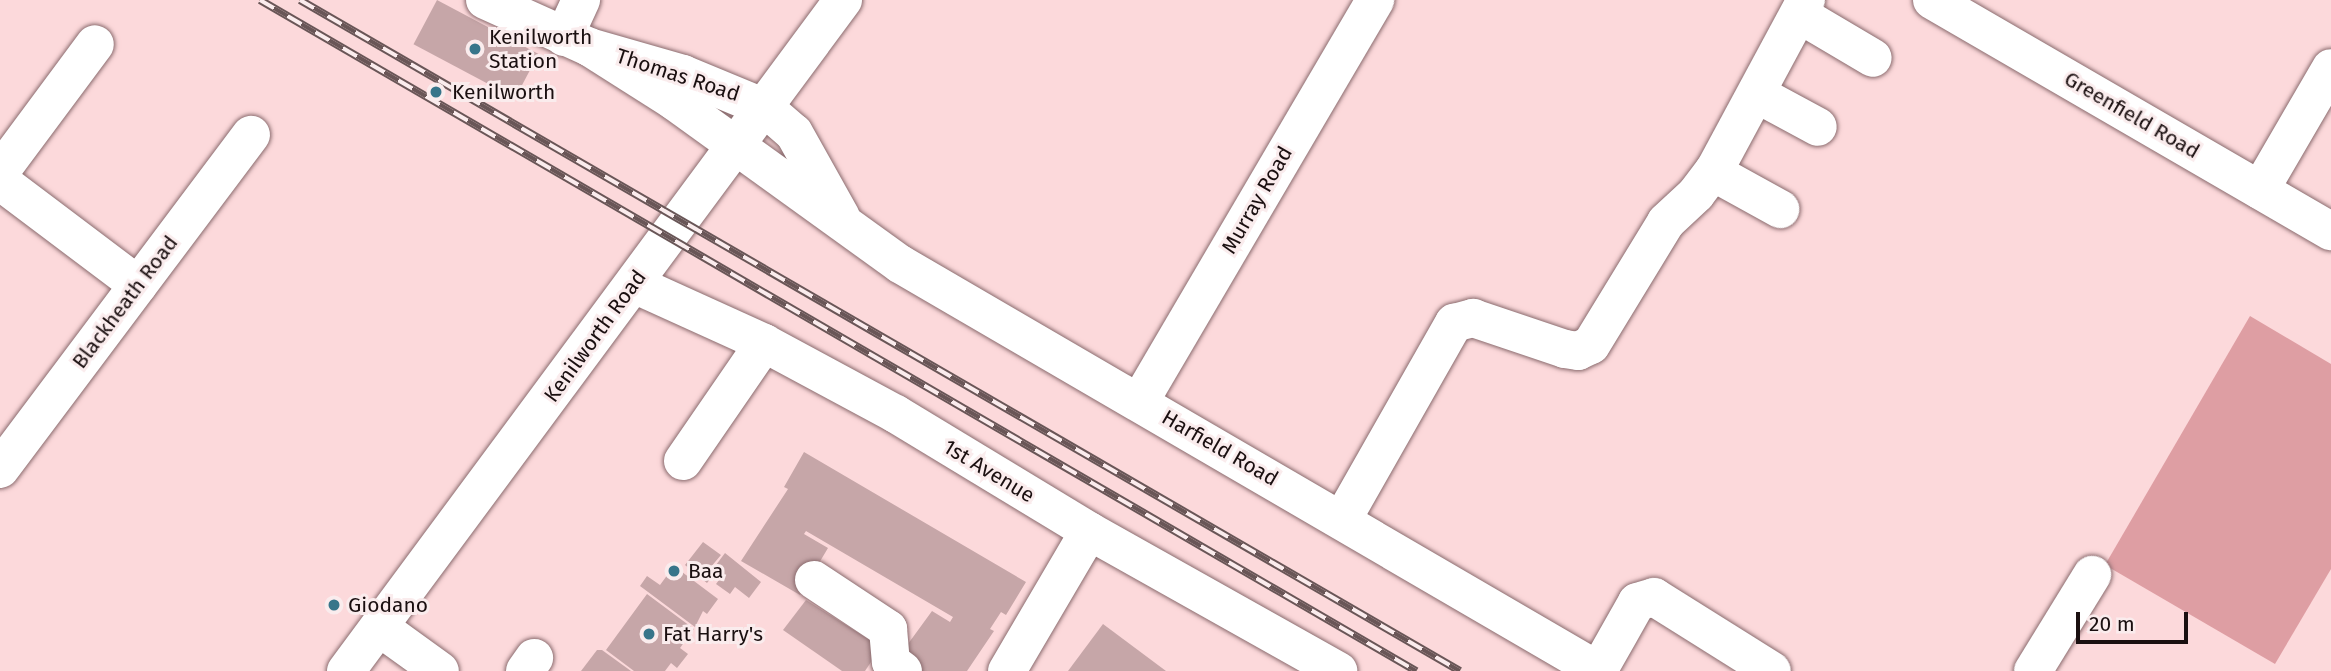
<!DOCTYPE html>
<html>
<head>
<meta charset="utf-8">
<style>
  body { margin:0 }
  #map { position:relative; width:2331px; height:671px; overflow:hidden; background:#fcd9db; font-family:"Fira Sans",sans-serif }
  div>[style] { position:absolute }
  [style*='--x'] { left:calc(var(--x)*1px); top:calc(var(--y)*1px); width:calc(var(--w)*1px); rotate:calc(var(--a)*1deg) }
  .green>* { inset:0; background:#de9ea3 }
  .building>* { inset:0; background:#c6a6a8; transform-origin:0 0 }
  .roads { filter:drop-shadow(0 0 2px #8a6b6e) drop-shadow(0 0 2px #8a6b6e) }
  .minor>* { height:38px; margin:-19px; padding:0 19px; transform-origin:19px; border-radius:19px; background:#fff }
  .rail>* { height:8px; margin-top:-4px; transform-origin:0; background:repeating-linear-gradient(90deg,#faeced 0 16px,#695657 0 32px); box-sizing:border-box; border-block:2px solid #695657 }
  .dots>* { width:19px; height:19px; translate:-50% -50%; box-sizing:border-box; border:4px solid #faeced; border-radius:50% }
  span { translate:-50% -50%; white-space:nowrap; text-align:center; line-height:1.15; -webkit-text-stroke:6px #faeced; paint-order:stroke }
  .poi-label { font-size:21px; color:#1a0f10 }
  .left { translate:0 -50%; text-align:left }
  .street-label { font-size:21px; color:#1a0f10 }
  .scale { position:absolute; left:2076px; top:612px; width:112px; height:32px; box-sizing:border-box; border:4px solid #1a0f10; border-top:0; padding-left:9px; font-size:21px; line-height:24px; white-space:nowrap; color:#1a0f10; -webkit-text-stroke:5px #faeced; paint-order:stroke }
</style>
</head>
<body>
<div id="map">
  <div class="green">
    <i style="clip-path:polygon(2250px 316px,2331px 364px,2331px 569px,2275px 664px,2105px 565px)"></i>
  </div>
  <div class="building">
    <i style="left:437px;top:0;width:115px;height:50px;rotate:28deg"></i>
    <i style="clip-path:polygon(804px 452px,1026px 582px,1006px 615px,1001px 612px,990px 629px,994px 631px,967px 671px,917px 671px,897px 659px,932px 611px,950px 622px,953px 617px,806px 531px,804px 534px,828px 548px,800px 595px,741px 561px,788px 489px,784px 487px)"></i>
    <i style="clip-path:polygon(703px 542px,721px 555px,710px 568px,715px 573px,707px 583px,685px 565px)"></i>
    <i style="clip-path:polygon(725px 553px,761px 582px,749px 598px,735px 587px,730px 594px,716px 584px,722px 576px,713px 569px)"></i>
    <i style="clip-path:polygon(674px 566px,718px 599px,707px 614px,703px 611px,695px 627px,640px 586px,647px 576px,660px 585px)"></i>
    <i style="clip-path:polygon(647px 594px,694px 629px,680px 648px,688px 654px,677px 668px,671px 663px,665px 671px,634px 671px,606px 650px)"></i>
    <i style="clip-path:polygon(806px 600px,881px 647px,865px 671px,842px 671px,783px 630px)"></i>
    <i style="clip-path:polygon(1103px 624px,1166px 671px,1068px 671px)"></i>
    <i style="clip-path:polygon(597px 650px,602px 650px,631px 671px,581px 671px)"></i>
  </div>
  <div class="roads">
    <div class="minor">
      <i style="--x:485;--y:0;--w:114;--a:24.3"></i>
      <i style="--x:589;--y:47;--w:98;--a:16"></i>
      <i style="--x:683;--y:74;--w:89;--a:22.5"></i>
      <i style="--x:765;--y:108;--w:38;--a:41"></i>
      <i style="--x:794;--y:133;--w:96;--a:60.8"></i>
      <i style="--x:1932;--y:0;--w:461;--a:30.1"></i>
      <i style="--x:1802;--y:16;--w:82;--a:30.6"></i>
      <i style="--x:564;--y:37;--w:41;--a:-65.3"></i>
      <i style="--x:589;--y:47;--w:101;--a:32.4"></i>
      <i style="--x:674;--y:101;--w:279;--a:35.8"></i>
      <i style="--x:900;--y:264;--w:809;--a:30.21"></i>
      <i style="--x:1757;--y:94;--w:69;--a:28.4"></i>
      <i style="--x:0;--y:172;--w:159;--a:-53.4"></i>
      <i style="--x:1713;--y:172;--w:77;--a:28.9"></i>
      <i style="--x:0;--y:181;--w:173;--a:37"></i>
      <i style="--x:2260;--y:190;--w:141;--a:-59.8"></i>
      <i style="--x:634;--y:284;--w:143;--a:24.4"></i>
      <i style="--x:764;--y:343;--w:150;--a:28.3"></i>
      <i style="--x:896;--y:414;--w:226;--a:31.2"></i>
      <i style="--x:1089;--y:531;--w:286;--a:29.3"></i>
      <i style="--x:1140;--y:401;--w:465;--a:-59.6"></i>
      <i style="--x:683;--y:461;--w:143;--a:-55.5"></i>
      <i style="--x:0;--y:469;--w:418;--a:-53.1"></i>
      <i style="--x:1342;--y:520;--w:227;--a:-60.4"></i>
      <i style="--x:1454;--y:323;--w:20;--a:-15"></i>
      <i style="--x:1473;--y:318;--w:97;--a:18.6"></i>
      <i style="--x:1565;--y:349;--w:13;--a:9"></i>
      <i style="--x:1578;--y:351;--w:14;--a:-25"></i>
      <i style="--x:1591;--y:345;--w:144;--a:-58.6"></i>
      <i style="--x:1666;--y:222;--w:41;--a:-43"></i>
      <i style="--x:1696;--y:194;--w:34;--a:-53"></i>
      <i style="--x:1716;--y:167;--w:190;--a:-61.7"></i>
      <i style="--x:814;--y:580;--w:89;--a:33.5"></i>
      <i style="--x:888;--y:629;--w:33;--a:85"></i>
      <i style="--x:891;--y:662;--w:15;--a:37"></i>
      <i style="--x:379;--y:627;--w:75;--a:35.8"></i>
      <i style="--x:346;--y:671;--w:835;--a:-53.47"></i>
      <i style="--x:525;--y:671;--w:16;--a:-55"></i>
      <i style="--x:1007;--y:671;--w:162;--a:-59.6"></i>
      <i style="--x:1598;--y:671;--w:79;--a:-60.5"></i>
      <i style="--x:1637;--y:602;--w:18;--a:-16"></i>
      <i style="--x:1654;--y:597;--w:139;--a:32.1"></i>
      <i style="--x:2033;--y:671;--w:113;--a:-58.4"></i>
    </div>
  </div>
  <div class="rail">
    <i style="--x:260;--y:0;--w:1337;--a:30.13"></i>
    <i style="--x:300;--y:0;--w:1340;--a:30.05"></i>
  </div>
  <div class="dots">
    <i style="left:475px;top:49px;background:#37758a"></i>
    <i style="left:436px;top:92px;background:#37758a"></i>
    <i style="left:674px;top:571px;background:#37758a"></i>
    <i style="left:334px;top:605px;background:#37758a"></i>
    <i style="left:649px;top:634px;background:#37758a"></i>
  </div>
  <div class="poi-label">
    <span class="left" style="left:489px;top:49px">Kenilworth<br>Station</span>
    <span class="left" style="left:452px;top:92px">Kenilworth</span>
    <span class="left" style="left:688px;top:571px">Baa</span>
    <span class="left" style="left:348px;top:605px">Giodano</span>
    <span class="left" style="left:663px;top:634px">Fat Harry's</span>
  </div>
  <div class="street-label">
    <span style="left:678px;top:75px;rotate:18deg">Thomas Road</span>
    <span style="left:2132px;top:115px;rotate:30deg">Greenfield Road</span>
    <span style="left:1257px;top:200px;rotate:-60deg">Murray Road</span>
    <span style="left:125px;top:302px;rotate:-53deg">Blackheath Road</span>
    <span style="left:595px;top:336px;rotate:-54deg">Kenilworth Road</span>
    <span style="left:1220px;top:448px;rotate:30deg">Harfield Road</span>
    <span style="left:989px;top:471px;rotate:31deg">1st Avenue</span>
  </div>
  <div class="scale">20 m</div>
</div>
</body>
</html>
